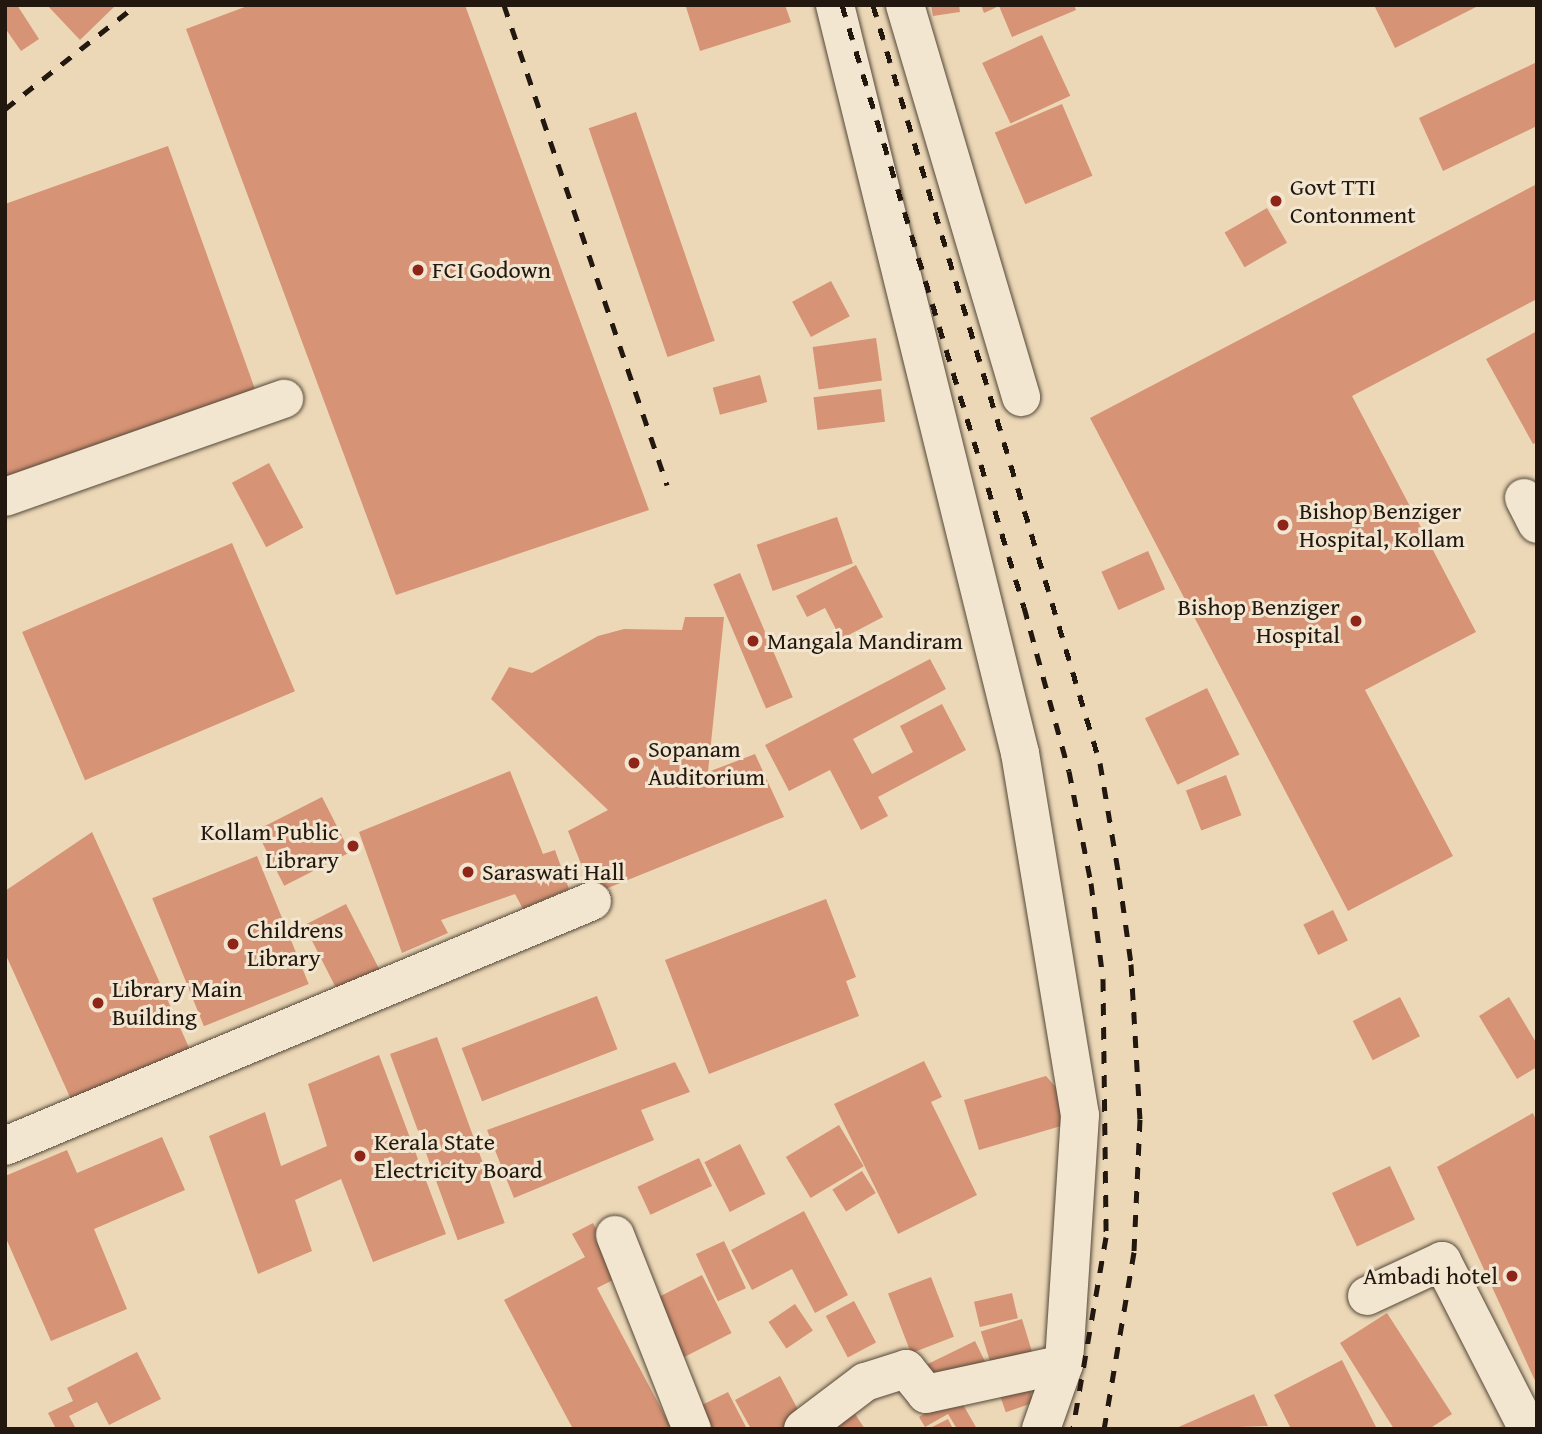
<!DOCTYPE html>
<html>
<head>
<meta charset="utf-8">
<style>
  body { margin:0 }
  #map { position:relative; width:1542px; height:1434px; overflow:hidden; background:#ecd8b7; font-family:"Gentium Book Plus",serif }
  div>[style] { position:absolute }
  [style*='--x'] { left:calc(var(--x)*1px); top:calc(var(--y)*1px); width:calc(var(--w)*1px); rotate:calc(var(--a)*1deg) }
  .building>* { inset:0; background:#d69375; transform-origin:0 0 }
  .roads { filter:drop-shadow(0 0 2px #554839) drop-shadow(0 0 2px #554839) }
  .minor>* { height:38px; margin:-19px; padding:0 19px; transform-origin:19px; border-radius:19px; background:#f3e6d0 }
  .rail>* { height:5px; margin-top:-2.5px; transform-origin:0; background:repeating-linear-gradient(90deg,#23180f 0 12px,transparent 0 24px) }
  .dots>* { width:19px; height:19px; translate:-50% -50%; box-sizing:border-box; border:4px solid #f3e6d0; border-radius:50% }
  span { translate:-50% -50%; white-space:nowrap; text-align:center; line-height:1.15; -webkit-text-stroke:6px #f3e6d0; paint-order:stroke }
  .poi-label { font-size:24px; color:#23180f }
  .left { translate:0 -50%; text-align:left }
  .right { translate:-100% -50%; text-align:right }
  .frame { position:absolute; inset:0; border:7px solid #23180f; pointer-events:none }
</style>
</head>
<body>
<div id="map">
  <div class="building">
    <i style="clip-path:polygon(5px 5px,17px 5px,39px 39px,21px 51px,5px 28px)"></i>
    <i style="clip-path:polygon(47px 5px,116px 5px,80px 40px)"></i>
    <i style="clip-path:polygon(250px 5px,465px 5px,649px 510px,396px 595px,186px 29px)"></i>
    <i style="clip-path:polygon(785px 5px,791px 22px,700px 51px,686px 7px)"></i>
    <i style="clip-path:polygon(931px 5px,959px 5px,960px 12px,933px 16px)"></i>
    <i style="clip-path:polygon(981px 5px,1074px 5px,1076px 10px,1012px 37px,999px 6px,984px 13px)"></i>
    <i style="clip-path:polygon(1374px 5px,1480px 5px,1395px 48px)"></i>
    <i style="left:1042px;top:35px;width:67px;height:66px;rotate:65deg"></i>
    <i style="clip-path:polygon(1537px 62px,1537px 126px,1443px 171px,1419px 118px)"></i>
    <i style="left:1062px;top:104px;width:78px;height:73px;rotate:67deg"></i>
    <i style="left:636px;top:112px;width:242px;height:50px;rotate:71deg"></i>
    <i style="clip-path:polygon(168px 146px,261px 406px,5px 497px,5px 204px)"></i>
    <i style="clip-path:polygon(1537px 184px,1537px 299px,1352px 396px,1476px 632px,1365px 690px,1453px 856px,1348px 911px,1090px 418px)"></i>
    <i style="left:1267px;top:208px;width:40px;height:49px;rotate:60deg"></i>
    <i style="left:831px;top:281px;width:40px;height:44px;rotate:62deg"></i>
    <i style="clip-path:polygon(1537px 331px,1537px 442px,1533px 444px,1486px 359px)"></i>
    <i style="left:876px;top:338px;width:43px;height:64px;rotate:82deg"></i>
    <i style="left:760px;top:375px;width:28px;height:49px;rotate:75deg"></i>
    <i style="left:881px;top:389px;width:33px;height:68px;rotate:83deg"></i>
    <i style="left:269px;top:463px;width:73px;height:42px;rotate:62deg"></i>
    <i style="left:837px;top:517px;width:49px;height:85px;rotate:71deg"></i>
    <i style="left:232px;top:543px;width:161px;height:228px;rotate:67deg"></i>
    <i style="left:1148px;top:551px;width:42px;height:51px;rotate:66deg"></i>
    <i style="clip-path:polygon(856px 565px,883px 617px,841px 639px,825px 608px,807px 617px,796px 596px)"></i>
    <i style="left:740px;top:573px;width:135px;height:29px;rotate:67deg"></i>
    <i style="clip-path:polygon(685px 617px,724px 617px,708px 772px,755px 754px,784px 817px,593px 894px,568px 831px,608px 810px,491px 699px,509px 667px,532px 673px,598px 636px,624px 629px,682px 630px)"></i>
    <i style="clip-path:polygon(930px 659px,946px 689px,853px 739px,872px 774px,913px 752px,900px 726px,942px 704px,966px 750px,878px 797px,888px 816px,861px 830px,830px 770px,789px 791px,765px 745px)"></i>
    <i style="left:1207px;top:688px;width:74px;height:69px;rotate:64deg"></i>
    <i style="clip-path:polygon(510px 771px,543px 854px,555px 850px,569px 889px,523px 909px,515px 894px,441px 920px,448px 933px,402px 953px,359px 832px)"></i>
    <i style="left:1226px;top:775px;width:43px;height:43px;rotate:69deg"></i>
    <i style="left:322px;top:797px;width:62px;height:74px;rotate:63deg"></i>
    <i style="clip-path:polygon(92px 832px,191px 1052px,74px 1106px,5px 953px,5px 891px)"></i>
    <i style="left:257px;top:856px;width:138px;height:113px;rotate:68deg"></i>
    <i style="clip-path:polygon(826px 899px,856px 977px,846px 981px,859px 1016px,709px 1074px,665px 960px)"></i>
    <i style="left:346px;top:904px;width:75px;height:47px;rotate:63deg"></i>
    <i style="left:1333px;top:910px;width:34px;height:33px;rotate:64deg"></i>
    <i style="left:597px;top:996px;width:57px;height:145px;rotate:69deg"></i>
    <i style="left:1400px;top:997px;width:44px;height:53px;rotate:63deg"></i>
    <i style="clip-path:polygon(1509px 997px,1537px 1044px,1537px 1067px,1517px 1079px,1479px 1016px)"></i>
    <i style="left:437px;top:1037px;width:198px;height:50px;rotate:70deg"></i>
    <i style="clip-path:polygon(379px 1055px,446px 1234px,373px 1262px,341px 1179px,295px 1200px,312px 1251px,258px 1274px,209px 1136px,265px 1112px,281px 1166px,327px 1146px,308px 1084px)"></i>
    <i style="clip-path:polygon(924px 1061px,942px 1097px,931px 1102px,977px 1195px,898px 1234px,834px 1104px)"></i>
    <i style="clip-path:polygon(675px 1062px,690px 1092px,641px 1110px,654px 1140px,514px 1198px,487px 1130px)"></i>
    <i style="clip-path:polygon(1046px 1076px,1080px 1115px,1061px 1126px,979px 1150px,964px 1100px)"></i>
    <i style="clip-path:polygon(1533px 1113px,1537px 1122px,1537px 1385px,1437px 1167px)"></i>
    <i style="left:839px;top:1125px;width:48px;height:62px;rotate:59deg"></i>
    <i style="clip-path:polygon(162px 1137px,185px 1190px,94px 1229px,127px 1309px,51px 1341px,5px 1236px,5px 1176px,67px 1150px,77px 1173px)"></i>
    <i style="left:740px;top:1144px;width:56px;height:40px;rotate:63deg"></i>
    <i style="left:699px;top:1158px;width:31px;height:68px;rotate:65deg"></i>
    <i style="left:1390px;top:1166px;width:59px;height:64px;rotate:65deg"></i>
    <i style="left:862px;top:1171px;width:26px;height:35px;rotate:58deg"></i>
    <i style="clip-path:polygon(804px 1211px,848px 1295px,815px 1313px,792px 1269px,752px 1290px,731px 1250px)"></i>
    <i style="clip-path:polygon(593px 1223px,621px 1276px,597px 1288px,672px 1429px,573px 1429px,504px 1300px,585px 1257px,572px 1234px)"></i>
    <i style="left:724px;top:1241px;width:52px;height:31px;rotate:65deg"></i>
    <i style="left:702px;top:1275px;width:65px;height:58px;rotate:63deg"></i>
    <i style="left:931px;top:1277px;width:64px;height:46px;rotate:69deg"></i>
    <i style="left:1012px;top:1293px;width:26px;height:39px;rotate:77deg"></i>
    <i style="left:854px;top:1301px;width:47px;height:32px;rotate:62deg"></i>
    <i style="left:795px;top:1304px;width:32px;height:32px;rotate:56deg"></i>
    <i style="clip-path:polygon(1387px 1313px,1452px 1414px,1429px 1429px,1394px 1429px,1340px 1343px)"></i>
    <i style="left:1022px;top:1319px;width:34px;height:43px;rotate:73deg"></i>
    <i style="left:975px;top:1341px;width:28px;height:72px;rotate:64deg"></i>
    <i style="clip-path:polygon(137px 1352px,161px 1399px,109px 1425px,97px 1402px,69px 1416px,76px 1429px,56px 1429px,48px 1413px,73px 1401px,67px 1388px)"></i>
    <i style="clip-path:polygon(1342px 1360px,1377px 1429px,1291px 1429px,1274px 1395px)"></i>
    <i style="clip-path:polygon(780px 1376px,803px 1419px,784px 1429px,751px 1429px,735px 1400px)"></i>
    <i style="left:1025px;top:1376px;width:28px;height:30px;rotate:71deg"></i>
    <i style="clip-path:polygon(728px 1392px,747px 1429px,701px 1429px,692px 1410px)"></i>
    <i style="clip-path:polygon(957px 1394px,977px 1429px,957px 1429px,948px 1414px,925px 1427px,919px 1417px)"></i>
    <i style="clip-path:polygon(1254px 1394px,1268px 1426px,1174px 1429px)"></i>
    <i style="clip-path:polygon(855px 1414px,865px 1429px,835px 1429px)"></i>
    <i style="clip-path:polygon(948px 1419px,953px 1429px,928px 1429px)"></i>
  </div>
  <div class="roads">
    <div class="minor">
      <i style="--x:835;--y:5;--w:771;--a:76.11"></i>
      <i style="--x:1020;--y:753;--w:367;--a:80.6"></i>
      <i style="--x:1080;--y:1115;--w:250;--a:93.7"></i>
      <i style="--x:1064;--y:1364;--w:69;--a:109.5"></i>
      <i style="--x:905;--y:5;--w:409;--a:73.5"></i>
      <i style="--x:5;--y:497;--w:296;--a:-19.4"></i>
      <i style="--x:1524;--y:498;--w:29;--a:63"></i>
      <i style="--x:5;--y:1146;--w:636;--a:-22.65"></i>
      <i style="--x:615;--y:1235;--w:209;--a:68.4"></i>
      <i style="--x:1367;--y:1296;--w:83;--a:-25"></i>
      <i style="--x:1442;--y:1261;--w:189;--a:62.9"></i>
      <i style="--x:803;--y:1429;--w:78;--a:-37.2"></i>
      <i style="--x:865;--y:1382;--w:43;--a:-17.6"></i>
      <i style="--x:906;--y:1369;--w:32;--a:51"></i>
      <i style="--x:926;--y:1394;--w:141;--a:-12.3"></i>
    </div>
  </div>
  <div class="rail">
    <i style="--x:504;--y:5;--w:507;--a:71.24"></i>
    <i style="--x:842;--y:5;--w:629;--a:73.18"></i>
    <i style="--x:1024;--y:607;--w:170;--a:74.7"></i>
    <i style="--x:1069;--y:771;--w:114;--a:78.9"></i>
    <i style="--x:1091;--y:883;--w:97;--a:82.9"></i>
    <i style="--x:1103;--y:979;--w:258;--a:89.3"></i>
    <i style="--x:1106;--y:1237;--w:195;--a:99.8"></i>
    <i style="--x:873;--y:5;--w:791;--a:73.33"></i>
    <i style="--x:1100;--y:763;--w:116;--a:80.5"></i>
    <i style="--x:1119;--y:877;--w:88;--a:82.1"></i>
    <i style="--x:1131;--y:964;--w:155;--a:86.7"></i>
    <i style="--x:1140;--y:1119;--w:133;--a:92.6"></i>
    <i style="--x:1134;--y:1252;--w:180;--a:99.6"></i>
    <i style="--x:5;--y:109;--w:167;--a:-38.4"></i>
  </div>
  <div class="dots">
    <i style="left:1276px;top:201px;background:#8f2418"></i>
    <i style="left:418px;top:270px;background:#8f2418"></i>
    <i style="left:1283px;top:525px;background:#8f2418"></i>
    <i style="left:1356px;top:621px;background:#8f2418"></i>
    <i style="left:753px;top:641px;background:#8f2418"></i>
    <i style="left:634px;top:763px;background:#8f2418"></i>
    <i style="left:353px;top:846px;background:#8f2418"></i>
    <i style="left:468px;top:872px;background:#8f2418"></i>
    <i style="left:233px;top:944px;background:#8f2418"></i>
    <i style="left:98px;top:1003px;background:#8f2418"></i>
    <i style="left:360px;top:1156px;background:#8f2418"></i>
    <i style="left:1512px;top:1276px;background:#8f2418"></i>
  </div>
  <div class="poi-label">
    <span class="left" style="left:1290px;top:201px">Govt TTI<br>Contonment</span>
    <span class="left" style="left:432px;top:270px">FCI Godown</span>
    <span class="left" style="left:1299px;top:525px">Bishop Benziger<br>Hospital, Kollam</span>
    <span class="right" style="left:1340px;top:621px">Bishop Benziger<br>Hospital</span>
    <span class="left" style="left:767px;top:641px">Mangala Mandiram</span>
    <span class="left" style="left:648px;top:763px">Sopanam<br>Auditorium</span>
    <span class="right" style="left:339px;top:846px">Kollam Public<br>Library</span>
    <span class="left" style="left:482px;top:872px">Saraswati Hall</span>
    <span class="left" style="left:247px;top:944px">Childrens<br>Library</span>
    <span class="left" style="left:112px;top:1003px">Library Main<br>Building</span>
    <span class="left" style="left:374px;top:1156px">Kerala State<br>Electricity Board</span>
    <span class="right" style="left:1498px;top:1276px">Ambadi hotel</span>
  </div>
  <div class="frame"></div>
</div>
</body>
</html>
